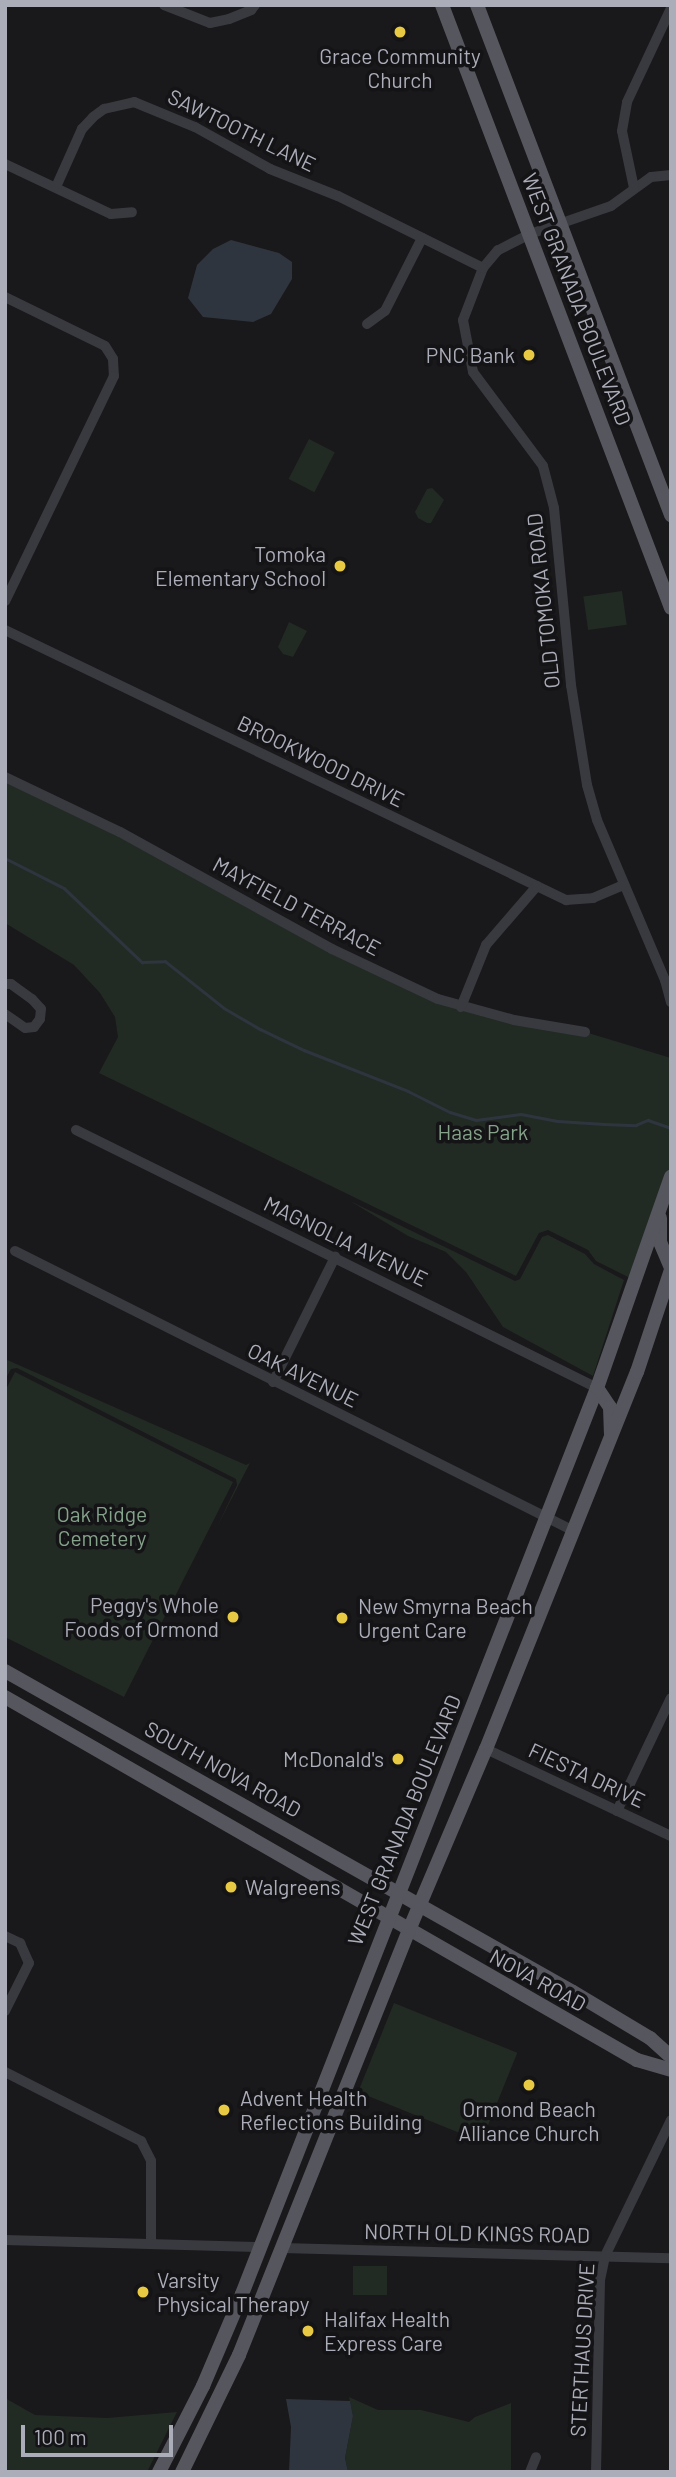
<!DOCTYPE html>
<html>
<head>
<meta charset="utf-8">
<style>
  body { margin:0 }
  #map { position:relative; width:676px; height:2477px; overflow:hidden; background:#19181a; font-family:Barlow,sans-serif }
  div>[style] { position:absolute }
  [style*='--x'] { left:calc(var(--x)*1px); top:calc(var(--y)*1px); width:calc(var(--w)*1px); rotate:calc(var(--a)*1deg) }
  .green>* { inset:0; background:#222a24; transform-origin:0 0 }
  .water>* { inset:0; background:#2f353e }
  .stream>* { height:2.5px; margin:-1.25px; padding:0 1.25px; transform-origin:1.25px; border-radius:1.25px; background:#2f353e }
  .street>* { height:10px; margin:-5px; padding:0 5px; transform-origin:5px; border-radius:5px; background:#393a3f }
  .primary>* { height:14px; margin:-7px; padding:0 7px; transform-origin:7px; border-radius:7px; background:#56565e }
  .dots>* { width:19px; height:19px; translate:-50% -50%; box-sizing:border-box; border:4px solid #141315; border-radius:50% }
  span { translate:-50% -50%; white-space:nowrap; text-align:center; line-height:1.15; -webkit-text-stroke:7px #141315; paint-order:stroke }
  .poi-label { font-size:21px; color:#abadb9 }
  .right { translate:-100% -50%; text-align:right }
  .left { translate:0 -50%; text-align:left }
  .street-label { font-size:21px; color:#abadb9 }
  .park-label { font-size:21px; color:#84a38a }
  .frame { position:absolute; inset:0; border:7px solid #abadb9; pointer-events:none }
  .scale { position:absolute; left:21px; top:2425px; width:152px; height:32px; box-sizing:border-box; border:4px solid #abadb9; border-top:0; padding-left:9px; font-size:21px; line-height:24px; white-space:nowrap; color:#abadb9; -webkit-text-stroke:5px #141315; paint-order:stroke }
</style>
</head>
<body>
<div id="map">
  <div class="green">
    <i style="left:309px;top:439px;width:29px;height:45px;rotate:27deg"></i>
    <i style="clip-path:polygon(432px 488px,444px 500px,431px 523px,427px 523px,418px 518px,415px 512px,427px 489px)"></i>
    <i style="left:622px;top:591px;width:34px;height:39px;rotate:82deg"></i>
    <i style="clip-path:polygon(289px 622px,307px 631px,293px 657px,283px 654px,278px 647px)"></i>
    <i style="clip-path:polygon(5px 777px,256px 909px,438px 999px,585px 1032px,671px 1058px,671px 1177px,634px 1280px,596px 1261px,588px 1250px,548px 1230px,539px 1233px,516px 1276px,99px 1073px,118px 1037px,115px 1017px,100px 993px,74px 965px,5px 923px)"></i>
    <i style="clip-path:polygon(350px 1201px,515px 1281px,520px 1279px,542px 1237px,548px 1235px,585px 1254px,594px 1264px,624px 1280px,593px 1376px,503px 1327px,466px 1272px,446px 1252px,408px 1236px)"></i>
    <i style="clip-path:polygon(5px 1359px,246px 1465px,250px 1463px,217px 1527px,237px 1485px,236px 1479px,17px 1368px,11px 1369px,5px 1380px)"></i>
    <i style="clip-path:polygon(15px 1372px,233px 1482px,124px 1697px,5px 1637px,5px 1391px)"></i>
    <i style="left:394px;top:2003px;width:133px;height:96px;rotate:22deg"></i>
    <i style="left:353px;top:2266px;width:34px;height:29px"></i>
    <i style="clip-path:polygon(349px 2397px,378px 2410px,421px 2410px,469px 2422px,475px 2417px,511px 2403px,511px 2472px,348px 2472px,345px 2458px,353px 2416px)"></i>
    <i style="clip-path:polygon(5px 2398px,35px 2415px,107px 2418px,177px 2412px,147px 2472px,5px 2472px)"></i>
  </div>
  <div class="water">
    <i style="clip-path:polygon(231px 240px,279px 253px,292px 262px,292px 279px,271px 314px,253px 322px,203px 317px,188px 298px,197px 265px,213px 249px)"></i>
    <i style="clip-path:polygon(286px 2399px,350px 2401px,353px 2416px,345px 2458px,348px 2472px,289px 2472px,291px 2427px)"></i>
  </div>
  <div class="stream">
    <i style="--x:5;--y:858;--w:66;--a:27"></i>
    <i style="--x:64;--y:888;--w:108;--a:43.5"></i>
    <i style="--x:142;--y:962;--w:23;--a:-2"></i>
    <i style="--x:165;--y:961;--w:75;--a:38.5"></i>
    <i style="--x:224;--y:1008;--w:42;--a:30.3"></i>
    <i style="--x:260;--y:1029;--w:49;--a:25.5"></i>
    <i style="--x:304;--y:1050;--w:112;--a:21.5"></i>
    <i style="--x:408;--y:1091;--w:47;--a:26.6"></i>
    <i style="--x:450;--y:1112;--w:27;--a:17"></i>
    <i style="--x:476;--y:1120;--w:45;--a:-7.6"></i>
    <i style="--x:521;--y:1114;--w:38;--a:11"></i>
    <i style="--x:558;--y:1121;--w:46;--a:3.7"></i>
    <i style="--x:604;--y:1124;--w:32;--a:2"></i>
    <i style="--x:636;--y:1125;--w:13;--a:-23"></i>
    <i style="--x:648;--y:1120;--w:24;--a:19"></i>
  </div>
  <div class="street">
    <i style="--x:164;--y:5;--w:49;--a:21.4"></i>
    <i style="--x:210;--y:23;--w:19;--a:-12"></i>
    <i style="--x:229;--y:19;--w:24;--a:-22"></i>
    <i style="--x:251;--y:10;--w:6;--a:-51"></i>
    <i style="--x:5;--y:164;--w:117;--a:25.3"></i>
    <i style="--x:111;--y:214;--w:21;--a:-5"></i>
    <i style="--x:671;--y:175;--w:20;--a:174"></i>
    <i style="--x:651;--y:177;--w:49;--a:144.1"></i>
    <i style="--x:611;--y:206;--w:86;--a:160.9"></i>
    <i style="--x:530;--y:234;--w:36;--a:153"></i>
    <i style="--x:498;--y:250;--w:23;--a:130"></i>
    <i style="--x:483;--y:268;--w:56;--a:111"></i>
    <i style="--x:463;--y:320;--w:53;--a:79.1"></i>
    <i style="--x:473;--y:372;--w:117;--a:53.3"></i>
    <i style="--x:543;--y:466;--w:43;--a:75.3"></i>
    <i style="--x:554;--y:508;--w:178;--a:84.5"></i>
    <i style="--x:571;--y:685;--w:101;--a:80.9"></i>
    <i style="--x:587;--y:785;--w:36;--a:74"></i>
    <i style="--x:597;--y:820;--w:174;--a:67"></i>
    <i style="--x:665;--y:980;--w:23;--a:75"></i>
    <i style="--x:56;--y:187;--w:64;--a:-65.9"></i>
    <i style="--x:82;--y:129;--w:16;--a:-47"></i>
    <i style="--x:93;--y:117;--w:14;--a:-36"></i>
    <i style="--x:104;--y:109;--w:31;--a:-13"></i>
    <i style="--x:134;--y:102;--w:66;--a:22.3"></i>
    <i style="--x:195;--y:127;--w:86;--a:29.2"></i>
    <i style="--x:270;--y:169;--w:73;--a:21.7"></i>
    <i style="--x:338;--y:196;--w:162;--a:26.4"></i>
    <i style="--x:634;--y:188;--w:58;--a:-101.9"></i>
    <i style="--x:622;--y:131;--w:29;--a:-80"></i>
    <i style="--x:627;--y:102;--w:104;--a:-64.9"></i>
    <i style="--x:5;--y:297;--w:111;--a:26.1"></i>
    <i style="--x:105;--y:346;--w:15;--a:58"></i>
    <i style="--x:113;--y:359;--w:17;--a:87"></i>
    <i style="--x:114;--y:376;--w:250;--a:115.8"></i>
    <i style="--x:367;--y:324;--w:22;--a:-36"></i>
    <i style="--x:385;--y:311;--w:82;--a:-63.1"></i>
    <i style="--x:5;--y:630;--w:623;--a:25.7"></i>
    <i style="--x:566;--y:900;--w:27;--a:-4"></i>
    <i style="--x:593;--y:898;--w:34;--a:-23"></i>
    <i style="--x:5;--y:777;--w:127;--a:25.6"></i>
    <i style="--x:120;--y:832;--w:242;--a:28.9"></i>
    <i style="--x:332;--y:949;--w:117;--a:25.3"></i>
    <i style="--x:438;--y:999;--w:79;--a:15.4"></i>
    <i style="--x:514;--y:1020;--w:72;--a:9.6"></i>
    <i style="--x:5;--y:984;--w:6;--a:0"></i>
    <i style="--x:11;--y:984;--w:26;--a:36"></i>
    <i style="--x:32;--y:999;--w:13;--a:48"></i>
    <i style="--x:41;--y:1009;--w:10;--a:96"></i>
    <i style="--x:40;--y:1019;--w:10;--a:127"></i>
    <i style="--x:34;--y:1027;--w:9;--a:174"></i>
    <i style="--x:25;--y:1028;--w:24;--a:-145"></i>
    <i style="--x:461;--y:1007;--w:67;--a:-68"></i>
    <i style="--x:486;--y:945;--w:78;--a:-49.2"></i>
    <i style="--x:76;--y:1130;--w:581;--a:26.34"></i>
    <i style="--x:15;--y:1251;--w:625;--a:26.61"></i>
    <i style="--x:273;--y:1382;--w:140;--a:-63.6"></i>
    <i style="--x:486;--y:1749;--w:204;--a:25.2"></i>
    <i style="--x:617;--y:1811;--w:125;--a:-64.5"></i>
    <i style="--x:5;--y:1936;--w:17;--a:25"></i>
    <i style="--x:20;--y:1943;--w:22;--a:66"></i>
    <i style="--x:29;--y:1963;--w:54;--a:116.6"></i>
    <i style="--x:5;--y:2072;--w:153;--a:26.9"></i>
    <i style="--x:141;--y:2141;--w:22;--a:63"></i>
    <i style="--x:151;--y:2161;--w:82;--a:90"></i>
    <i style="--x:5;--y:2240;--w:255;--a:1.6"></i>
    <i style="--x:282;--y:2248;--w:389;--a:1.5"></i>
    <i style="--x:530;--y:2472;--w:16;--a:-68"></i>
    <i style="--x:596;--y:2472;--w:192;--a:-88.8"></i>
    <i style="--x:600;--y:2280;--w:25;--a:-78"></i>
    <i style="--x:605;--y:2256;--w:151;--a:-64.1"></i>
  </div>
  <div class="primary">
    <i style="--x:442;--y:5;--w:645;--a:69.2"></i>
    <i style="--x:477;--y:5;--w:546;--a:69.17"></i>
    <i style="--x:660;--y:1218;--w:24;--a:90"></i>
    <i style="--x:660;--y:1242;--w:28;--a:67"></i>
    <i style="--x:597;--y:1388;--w:23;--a:56"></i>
    <i style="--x:610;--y:1407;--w:26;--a:88"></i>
    <i style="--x:5;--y:1671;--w:652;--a:29.47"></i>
    <i style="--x:573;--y:1992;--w:90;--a:30.9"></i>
    <i style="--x:650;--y:2038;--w:28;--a:42"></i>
    <i style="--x:5;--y:1697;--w:729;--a:29.87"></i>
    <i style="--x:637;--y:2060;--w:35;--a:16"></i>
    <i style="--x:159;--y:2472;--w:97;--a:-62.9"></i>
    <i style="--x:203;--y:2386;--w:100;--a:-67"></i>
    <i style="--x:242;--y:2294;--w:973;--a:-68.6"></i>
    <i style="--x:597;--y:1388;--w:224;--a:-70.7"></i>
    <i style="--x:182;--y:2472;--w:130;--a:-64"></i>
    <i style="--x:239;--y:2355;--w:458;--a:-68.2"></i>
    <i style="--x:409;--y:1930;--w:197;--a:-67"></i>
    <i style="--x:486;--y:1749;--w:406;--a:-68.2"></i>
    <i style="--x:637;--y:1372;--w:108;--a:-71.6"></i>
  </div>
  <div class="dots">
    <i style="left:400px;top:32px;background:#e8c943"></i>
    <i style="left:529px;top:355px;background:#e8c943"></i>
    <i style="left:340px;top:566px;background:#e8c943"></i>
    <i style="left:233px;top:1617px;background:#e8c943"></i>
    <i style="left:342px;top:1618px;background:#e8c943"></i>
    <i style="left:398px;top:1759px;background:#e8c943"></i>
    <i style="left:231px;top:1887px;background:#e8c943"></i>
    <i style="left:529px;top:2085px;background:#e8c943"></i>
    <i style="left:224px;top:2110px;background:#e8c943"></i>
    <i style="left:143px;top:2292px;background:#e8c943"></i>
    <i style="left:308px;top:2331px;background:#e8c943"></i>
  </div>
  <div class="poi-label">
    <span style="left:400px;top:68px">Grace Community<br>Church</span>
    <span class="right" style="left:515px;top:355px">PNC Bank</span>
    <span class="right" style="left:326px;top:566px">Tomoka<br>Elementary School</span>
    <span class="right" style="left:219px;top:1617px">Peggy's Whole<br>Foods of Ormond</span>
    <span class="left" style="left:358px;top:1618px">New Smyrna Beach<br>Urgent Care</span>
    <span class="right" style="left:384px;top:1759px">McDonald's</span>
    <span class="left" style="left:245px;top:1887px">Walgreens</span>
    <span class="left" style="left:240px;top:2110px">Advent Health<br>Reflections Building</span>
    <span style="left:529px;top:2121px">Ormond Beach<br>Alliance Church</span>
    <span class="left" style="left:157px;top:2292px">Varsity<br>Physical Therapy</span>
    <span class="left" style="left:324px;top:2331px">Halifax Health<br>Express Care</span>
  </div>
  <div class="street-label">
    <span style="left:242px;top:130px;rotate:26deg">SAWTOOTH LANE</span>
    <span style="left:577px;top:299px;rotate:69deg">WEST GRANADA BOULEVARD</span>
    <span style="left:543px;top:601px;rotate:-96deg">OLD TOMOKA ROAD</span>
    <span style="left:321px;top:761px;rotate:26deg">BROOKWOOD DRIVE</span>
    <span style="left:297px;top:906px;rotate:28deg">MAYFIELD TERRACE</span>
    <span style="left:346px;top:1241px;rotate:26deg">MAGNOLIA AVENUE</span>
    <span style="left:303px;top:1375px;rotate:26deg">OAK AVENUE</span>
    <span style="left:223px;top:1769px;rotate:29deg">SOUTH NOVA ROAD</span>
    <span style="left:587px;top:1775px;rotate:25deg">FIESTA DRIVE</span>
    <span style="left:404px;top:1820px;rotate:-68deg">WEST GRANADA BOULEVARD</span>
    <span style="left:538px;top:1980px;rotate:29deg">NOVA ROAD</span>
    <span style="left:477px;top:2233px;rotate:1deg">NORTH OLD KINGS ROAD</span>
    <span style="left:582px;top:2350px;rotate:-87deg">STERTHAUS DRIVE</span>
  </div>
  <div class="park-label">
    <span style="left:483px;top:1132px">Haas Park</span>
    <span style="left:102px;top:1526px">Oak Ridge<br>Cemetery</span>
  </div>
  <div class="frame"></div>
  <div class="scale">100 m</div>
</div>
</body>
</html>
